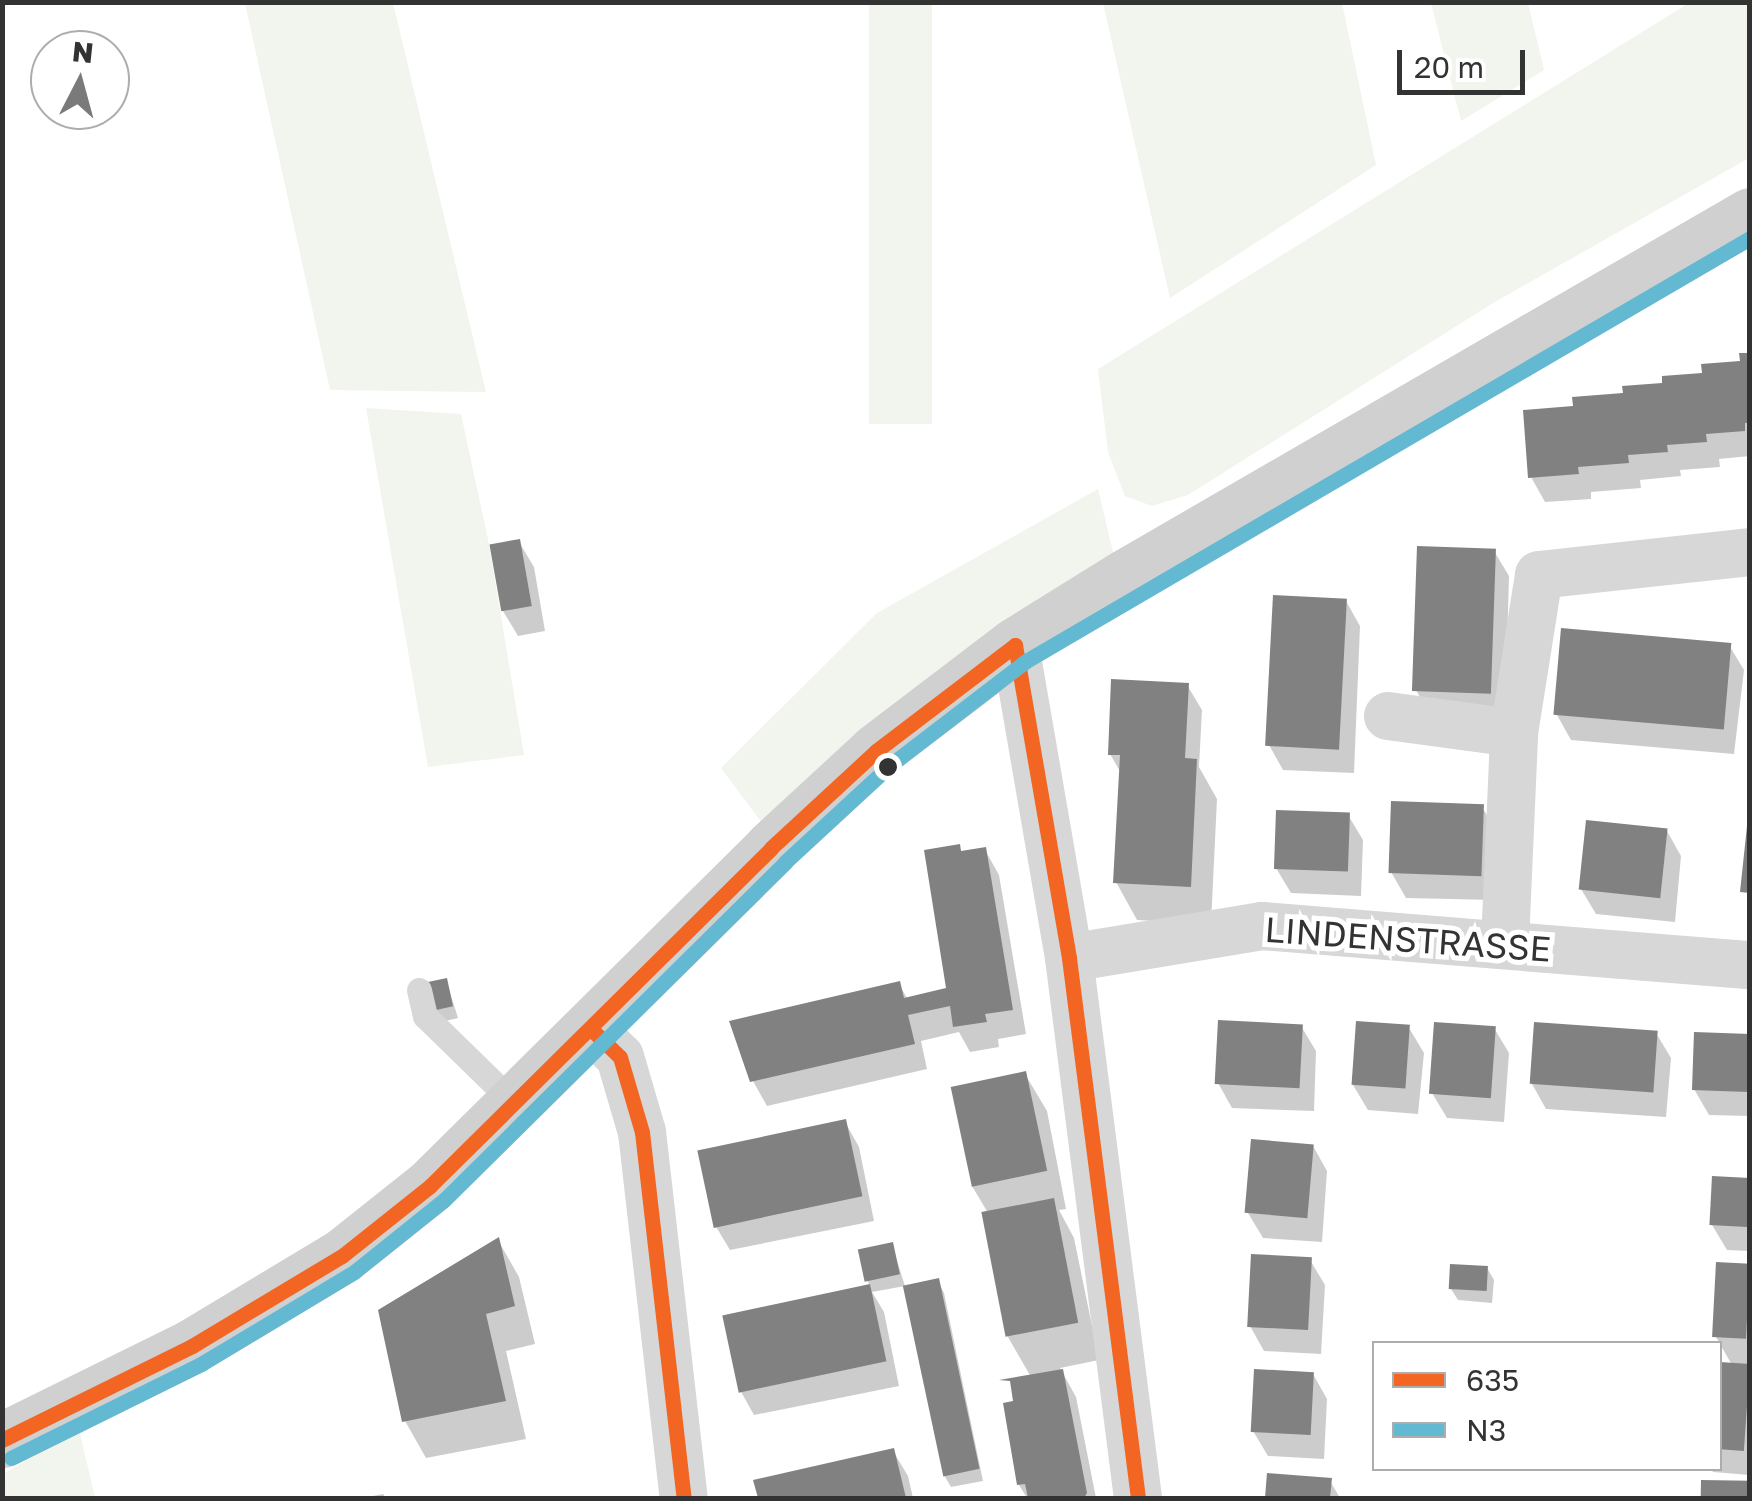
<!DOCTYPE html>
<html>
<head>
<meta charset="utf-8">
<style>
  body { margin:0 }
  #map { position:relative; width:1752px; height:1501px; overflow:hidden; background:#fff; font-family:"Golos Text",sans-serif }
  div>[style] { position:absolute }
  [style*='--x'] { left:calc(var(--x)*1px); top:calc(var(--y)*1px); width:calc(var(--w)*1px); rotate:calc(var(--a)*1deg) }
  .green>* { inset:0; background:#f1f5ed; transform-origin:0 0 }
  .shadow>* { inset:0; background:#0003 }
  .building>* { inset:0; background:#818181; transform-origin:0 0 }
  .lane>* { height:25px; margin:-12.5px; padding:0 12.5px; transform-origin:12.5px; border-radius:12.5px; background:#d7d7d7 }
  .street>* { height:48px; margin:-24px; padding:0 24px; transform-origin:24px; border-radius:24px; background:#d7d7d7 }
  .secondary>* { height:55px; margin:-27.5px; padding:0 27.5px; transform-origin:27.5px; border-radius:27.5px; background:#d0d0d0 }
  .bus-1>* { height:15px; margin:-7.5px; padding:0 7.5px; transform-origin:7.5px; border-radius:7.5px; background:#f26522 }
  .bus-2>* { height:15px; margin:-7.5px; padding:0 7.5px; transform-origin:7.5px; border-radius:7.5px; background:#63b9d1 }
  .dots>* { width:28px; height:28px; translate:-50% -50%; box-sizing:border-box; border:5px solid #fff; border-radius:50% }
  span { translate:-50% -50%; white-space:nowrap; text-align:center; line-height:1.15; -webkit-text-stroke:10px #fff; paint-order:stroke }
  .street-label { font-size:35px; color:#333 }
  .frame { position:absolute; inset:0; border:5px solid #333; pointer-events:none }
  .legend { position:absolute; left:1372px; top:1341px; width:350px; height:130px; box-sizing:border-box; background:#fff; border:2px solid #adadad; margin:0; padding:12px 18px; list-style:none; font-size:30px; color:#333 }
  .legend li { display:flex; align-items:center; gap:20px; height:50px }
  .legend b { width:50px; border:2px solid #adadad }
  .north { position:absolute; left:30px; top:30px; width:100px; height:100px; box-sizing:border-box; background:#fff; border:2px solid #adadad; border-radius:50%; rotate:6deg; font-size:28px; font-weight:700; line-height:40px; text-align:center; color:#333 }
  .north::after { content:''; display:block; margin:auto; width:35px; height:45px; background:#7a7a7a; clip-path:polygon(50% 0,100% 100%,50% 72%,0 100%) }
  .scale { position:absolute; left:1397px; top:50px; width:128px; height:45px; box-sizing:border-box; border:5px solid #333; border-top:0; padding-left:12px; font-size:30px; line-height:35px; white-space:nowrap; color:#333; -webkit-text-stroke:8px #fff; paint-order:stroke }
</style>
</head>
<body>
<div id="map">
  <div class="green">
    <i style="clip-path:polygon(245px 3px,393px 3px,486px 392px,330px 390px)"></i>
    <i style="left:869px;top:3px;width:63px;height:421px"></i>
    <i style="clip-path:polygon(1103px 3px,1342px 3px,1376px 165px,1170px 298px)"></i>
    <i style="clip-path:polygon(1431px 3px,1528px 3px,1544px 70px,1461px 121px)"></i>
    <i style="clip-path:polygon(1689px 3px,1749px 3px,1749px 158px,1493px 303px,1188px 495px,1152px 506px,1125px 496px,1108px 452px,1098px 369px)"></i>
    <i style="clip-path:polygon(366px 408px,461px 414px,489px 544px,524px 755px,428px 767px)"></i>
    <i style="clip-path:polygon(1098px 489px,1113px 552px,762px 823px,721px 768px,877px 613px)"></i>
    <i style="clip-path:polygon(79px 1429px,95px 1498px,3px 1498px,2px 1475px)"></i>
  </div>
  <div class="shadow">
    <i style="clip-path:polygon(1750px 355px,1750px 456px,1719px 459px,1720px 467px,1680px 470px,1681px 476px,1640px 480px,1641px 488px,1591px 492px,1591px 499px,1545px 502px,1531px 477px,1576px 408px,1742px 363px)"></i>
    <i style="clip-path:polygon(519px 542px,534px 567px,545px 631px,518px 636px,503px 611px)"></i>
    <i style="clip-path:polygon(1494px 551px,1509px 576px,1505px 717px,1430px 715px,1416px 690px)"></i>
    <i style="clip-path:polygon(1346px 601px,1360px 626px,1354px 773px,1283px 770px,1269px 745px)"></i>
    <i style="clip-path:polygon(1729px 645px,1744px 670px,1734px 754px,1571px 740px,1557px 715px)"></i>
    <i style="clip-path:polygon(1187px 685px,1202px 710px,1199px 767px,1217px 799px,1211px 924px,1137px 920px,1116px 882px,1121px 773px,1110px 754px)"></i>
    <i style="clip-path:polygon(1482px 807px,1497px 832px,1494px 900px,1406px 898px,1391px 872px)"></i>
    <i style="clip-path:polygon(1348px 815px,1363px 840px,1361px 896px,1291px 893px,1276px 868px)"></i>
    <i style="clip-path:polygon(1667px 831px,1681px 856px,1675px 922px,1596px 914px,1581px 889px)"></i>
    <i style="clip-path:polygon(958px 846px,962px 853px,985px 850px,999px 875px,1026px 1034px,998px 1039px,999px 1047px,970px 1052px,959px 1032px,921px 1041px,927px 1069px,767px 1106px,753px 1081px,899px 984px,908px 1000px,949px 990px)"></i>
    <i style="clip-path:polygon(446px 980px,458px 1018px,441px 1022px,434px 1010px)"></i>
    <i style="clip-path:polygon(1301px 1026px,1316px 1051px,1314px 1111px,1232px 1108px,1218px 1083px)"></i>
    <i style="clip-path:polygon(1409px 1028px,1424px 1053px,1418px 1114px,1368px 1110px,1353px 1085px)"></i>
    <i style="clip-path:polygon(1494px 1028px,1509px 1053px,1504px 1122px,1447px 1118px,1432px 1093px)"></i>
    <i style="clip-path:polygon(1656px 1033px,1671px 1058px,1666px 1117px,1546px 1109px,1532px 1084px)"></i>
    <i style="clip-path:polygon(1750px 1037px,1750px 1116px,1709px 1115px,1694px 1089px)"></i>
    <i style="clip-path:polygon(1025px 1074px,1047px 1111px,1066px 1209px,1059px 1210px,1074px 1238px,1099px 1360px,1060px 1368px,1076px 1397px,1096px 1498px,1027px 1498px,1019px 1485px,1016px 1403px,1031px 1377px,1008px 1337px,988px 1213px,972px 1186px)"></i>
    <i style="clip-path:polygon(845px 1122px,859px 1147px,874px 1221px,730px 1250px,715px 1225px)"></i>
    <i style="clip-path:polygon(1313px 1146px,1327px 1171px,1322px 1242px,1263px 1238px,1248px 1213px)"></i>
    <i style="clip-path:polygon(1750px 1180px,1750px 1251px,1727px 1250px,1712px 1225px)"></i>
    <i style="clip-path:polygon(498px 1240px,519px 1277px,535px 1344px,506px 1351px,526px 1439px,426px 1458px,405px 1421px)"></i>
    <i style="clip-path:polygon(892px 1245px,905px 1286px,872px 1292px,884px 1312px,899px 1386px,754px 1415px,740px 1390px,725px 1315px,871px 1287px,867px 1280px)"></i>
    <i style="clip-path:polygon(1310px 1260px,1325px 1285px,1321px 1354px,1264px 1351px,1250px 1326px)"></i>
    <i style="clip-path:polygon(1750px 1266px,1750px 1475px,1713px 1472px,1710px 1468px,1720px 1468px,1720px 1364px,1732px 1365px,1716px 1337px)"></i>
    <i style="clip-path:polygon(1487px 1268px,1494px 1280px,1492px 1303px,1458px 1300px,1451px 1289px)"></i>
    <i style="clip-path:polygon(938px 1281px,944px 1293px,983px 1481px,951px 1487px,944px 1475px)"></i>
    <i style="clip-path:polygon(1313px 1374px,1327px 1399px,1324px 1459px,1268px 1456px,1253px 1431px)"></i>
    <i style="clip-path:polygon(893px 1451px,908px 1476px,913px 1498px,761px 1498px,756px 1482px)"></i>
    <i style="clip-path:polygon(1269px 1476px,1330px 1481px,1340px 1498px,1267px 1498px)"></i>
    <i style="clip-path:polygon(383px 1494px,386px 1498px,362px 1498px)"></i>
  </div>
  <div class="building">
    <i style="clip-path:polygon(1739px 353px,1750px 353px,1750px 423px,1745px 423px,1745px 431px,1706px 434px,1707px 442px,1667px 445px,1668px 452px,1628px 455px,1629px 463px,1578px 467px,1579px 474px,1528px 478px,1523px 410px,1573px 406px,1572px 397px,1623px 393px,1622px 386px,1662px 383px,1662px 376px,1702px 373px,1701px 364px,1740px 361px)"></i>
    <i style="left:520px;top:539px;width:68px;height:31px;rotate:80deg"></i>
    <i style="left:1417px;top:546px;width:79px;height:145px;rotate:2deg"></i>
    <i style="left:1273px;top:595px;width:74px;height:151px;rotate:3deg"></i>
    <i style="left:1561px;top:628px;width:171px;height:87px;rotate:5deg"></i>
    <i style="clip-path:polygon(1111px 679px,1189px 683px,1185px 758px,1197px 759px,1191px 887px,1113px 883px,1120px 755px,1108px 755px)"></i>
    <i style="left:1391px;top:801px;width:93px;height:72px;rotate:2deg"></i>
    <i style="left:1276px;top:810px;width:74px;height:59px;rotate:2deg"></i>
    <i style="left:1586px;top:820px;width:82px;height:70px;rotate:6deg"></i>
    <i style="clip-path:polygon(1747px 826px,1750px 827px,1750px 893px,1740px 892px)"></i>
    <i style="clip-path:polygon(960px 844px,961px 851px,986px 847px,1013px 1010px,985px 1014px,987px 1022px,953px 1027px,950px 1006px,908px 1015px,915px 1044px,750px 1082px,729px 1021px,900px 981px,904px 998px,946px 988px,924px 850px)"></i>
    <i style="left:447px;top:978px;width:29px;height:22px;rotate:78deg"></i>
    <i style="left:1218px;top:1020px;width:85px;height:64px;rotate:3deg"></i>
    <i style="left:1356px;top:1021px;width:54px;height:64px;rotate:4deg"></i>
    <i style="left:1434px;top:1022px;width:62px;height:72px;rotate:4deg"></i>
    <i style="left:1534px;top:1022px;width:124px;height:62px;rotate:4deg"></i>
    <i style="left:1694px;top:1032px;width:56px;height:58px;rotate:2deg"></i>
    <i style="left:1026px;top:1071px;width:102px;height:77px;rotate:78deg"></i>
    <i style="left:846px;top:1119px;width:79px;height:152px;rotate:78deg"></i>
    <i style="left:1251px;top:1139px;width:63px;height:74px;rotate:5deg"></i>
    <i style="left:1712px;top:1176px;width:38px;height:49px;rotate:3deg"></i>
    <i style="left:1054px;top:1198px;width:127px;height:74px;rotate:79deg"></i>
    <i style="clip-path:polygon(499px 1237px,515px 1306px,486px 1314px,506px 1401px,402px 1422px,378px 1310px)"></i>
    <i style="left:893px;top:1242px;width:33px;height:36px;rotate:78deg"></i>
    <i style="left:1251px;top:1254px;width:61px;height:73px;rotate:3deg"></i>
    <i style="left:1716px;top:1262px;width:34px;height:75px;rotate:3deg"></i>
    <i style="left:1450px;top:1264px;width:38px;height:25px;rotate:3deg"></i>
    <i style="left:939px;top:1278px;width:195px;height:37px;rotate:78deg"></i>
    <i style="left:870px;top:1284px;width:79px;height:151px;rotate:78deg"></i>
    <i style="left:1720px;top:1362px;width:30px;height:87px;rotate:4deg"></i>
    <i style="clip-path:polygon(1063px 1369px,1087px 1493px,1084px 1498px,1028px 1498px,1025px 1484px,1017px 1485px,1003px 1403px,1013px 1401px,1010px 1381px,999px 1380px)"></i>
    <i style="left:1254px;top:1369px;width:60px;height:63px;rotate:3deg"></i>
    <i style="clip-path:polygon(894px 1448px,906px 1498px,758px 1498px,753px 1480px)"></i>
    <i style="clip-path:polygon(1267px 1473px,1332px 1478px,1330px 1498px,1265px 1498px)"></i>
    <i style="left:1701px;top:1480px;width:49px;height:18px;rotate:1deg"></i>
  </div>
  <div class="lane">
    <i style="--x:419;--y:990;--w:27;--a:77"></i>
    <i style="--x:425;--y:1016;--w:124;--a:44.3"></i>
  </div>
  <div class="street">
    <i style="--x:1015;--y:645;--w:318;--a:80.2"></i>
    <i style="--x:1069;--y:958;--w:544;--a:82.72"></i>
    <i style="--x:1388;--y:716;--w:127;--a:7.7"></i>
    <i style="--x:1505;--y:943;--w:210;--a:-87.5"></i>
    <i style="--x:1514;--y:733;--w:160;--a:-81"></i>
    <i style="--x:1539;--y:575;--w:212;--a:-6.2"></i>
    <i style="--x:1069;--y:958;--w:196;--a:-9.4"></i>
    <i style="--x:1262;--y:926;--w:490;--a:4.6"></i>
    <i style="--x:591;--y:1029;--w:40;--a:44"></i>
    <i style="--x:620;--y:1057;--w:78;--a:73.7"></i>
    <i style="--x:642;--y:1132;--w:368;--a:83.5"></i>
  </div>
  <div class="secondary">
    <i style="--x:2;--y:1440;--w:212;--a:-26.3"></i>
    <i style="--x:192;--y:1346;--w:175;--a:-31"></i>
    <i style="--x:342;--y:1256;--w:112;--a:-38.5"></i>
    <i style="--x:430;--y:1186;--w:480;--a:-44.7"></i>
    <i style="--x:771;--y:848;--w:143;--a:-42.7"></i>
    <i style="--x:876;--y:751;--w:175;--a:-37.3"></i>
    <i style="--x:1015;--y:645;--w:131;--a:-31.9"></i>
    <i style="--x:1126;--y:576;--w:721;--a:-30.05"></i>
  </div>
  <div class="bus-1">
    <i style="--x:591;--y:1029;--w:40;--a:44"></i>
    <i style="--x:620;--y:1057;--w:78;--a:73.7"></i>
    <i style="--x:642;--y:1132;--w:368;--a:83.5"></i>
    <i style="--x:2;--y:1440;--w:212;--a:-26.3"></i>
    <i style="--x:192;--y:1346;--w:175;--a:-31"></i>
    <i style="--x:342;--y:1256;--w:112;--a:-38.5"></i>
    <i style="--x:430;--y:1186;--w:480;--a:-44.7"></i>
    <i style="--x:771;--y:848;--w:143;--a:-42.7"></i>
    <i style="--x:876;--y:751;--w:175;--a:-37.3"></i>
    <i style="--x:1015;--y:645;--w:318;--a:80.2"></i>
    <i style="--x:1069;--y:958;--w:544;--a:82.72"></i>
  </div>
  <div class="bus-2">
    <i style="--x:11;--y:1458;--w:212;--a:-26.3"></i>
    <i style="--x:201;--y:1364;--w:179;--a:-31"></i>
    <i style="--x:354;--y:1272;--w:115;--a:-38.7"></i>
    <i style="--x:444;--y:1200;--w:480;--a:-44.7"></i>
    <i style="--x:785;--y:862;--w:142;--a:-42.7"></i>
    <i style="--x:889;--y:766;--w:173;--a:-37.5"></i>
    <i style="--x:1026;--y:661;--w:839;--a:-30.3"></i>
  </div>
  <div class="dots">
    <i style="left:888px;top:767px;background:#333"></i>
  </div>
  <div class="street-label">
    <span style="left:1408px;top:939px;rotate:4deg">LINDENSTRASSE</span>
  </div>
  <div class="frame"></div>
  <ul class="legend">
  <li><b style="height:12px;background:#f26522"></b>635</li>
  <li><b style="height:12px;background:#63b9d1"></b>N3</li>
  </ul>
  <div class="north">N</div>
  <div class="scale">20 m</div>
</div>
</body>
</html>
